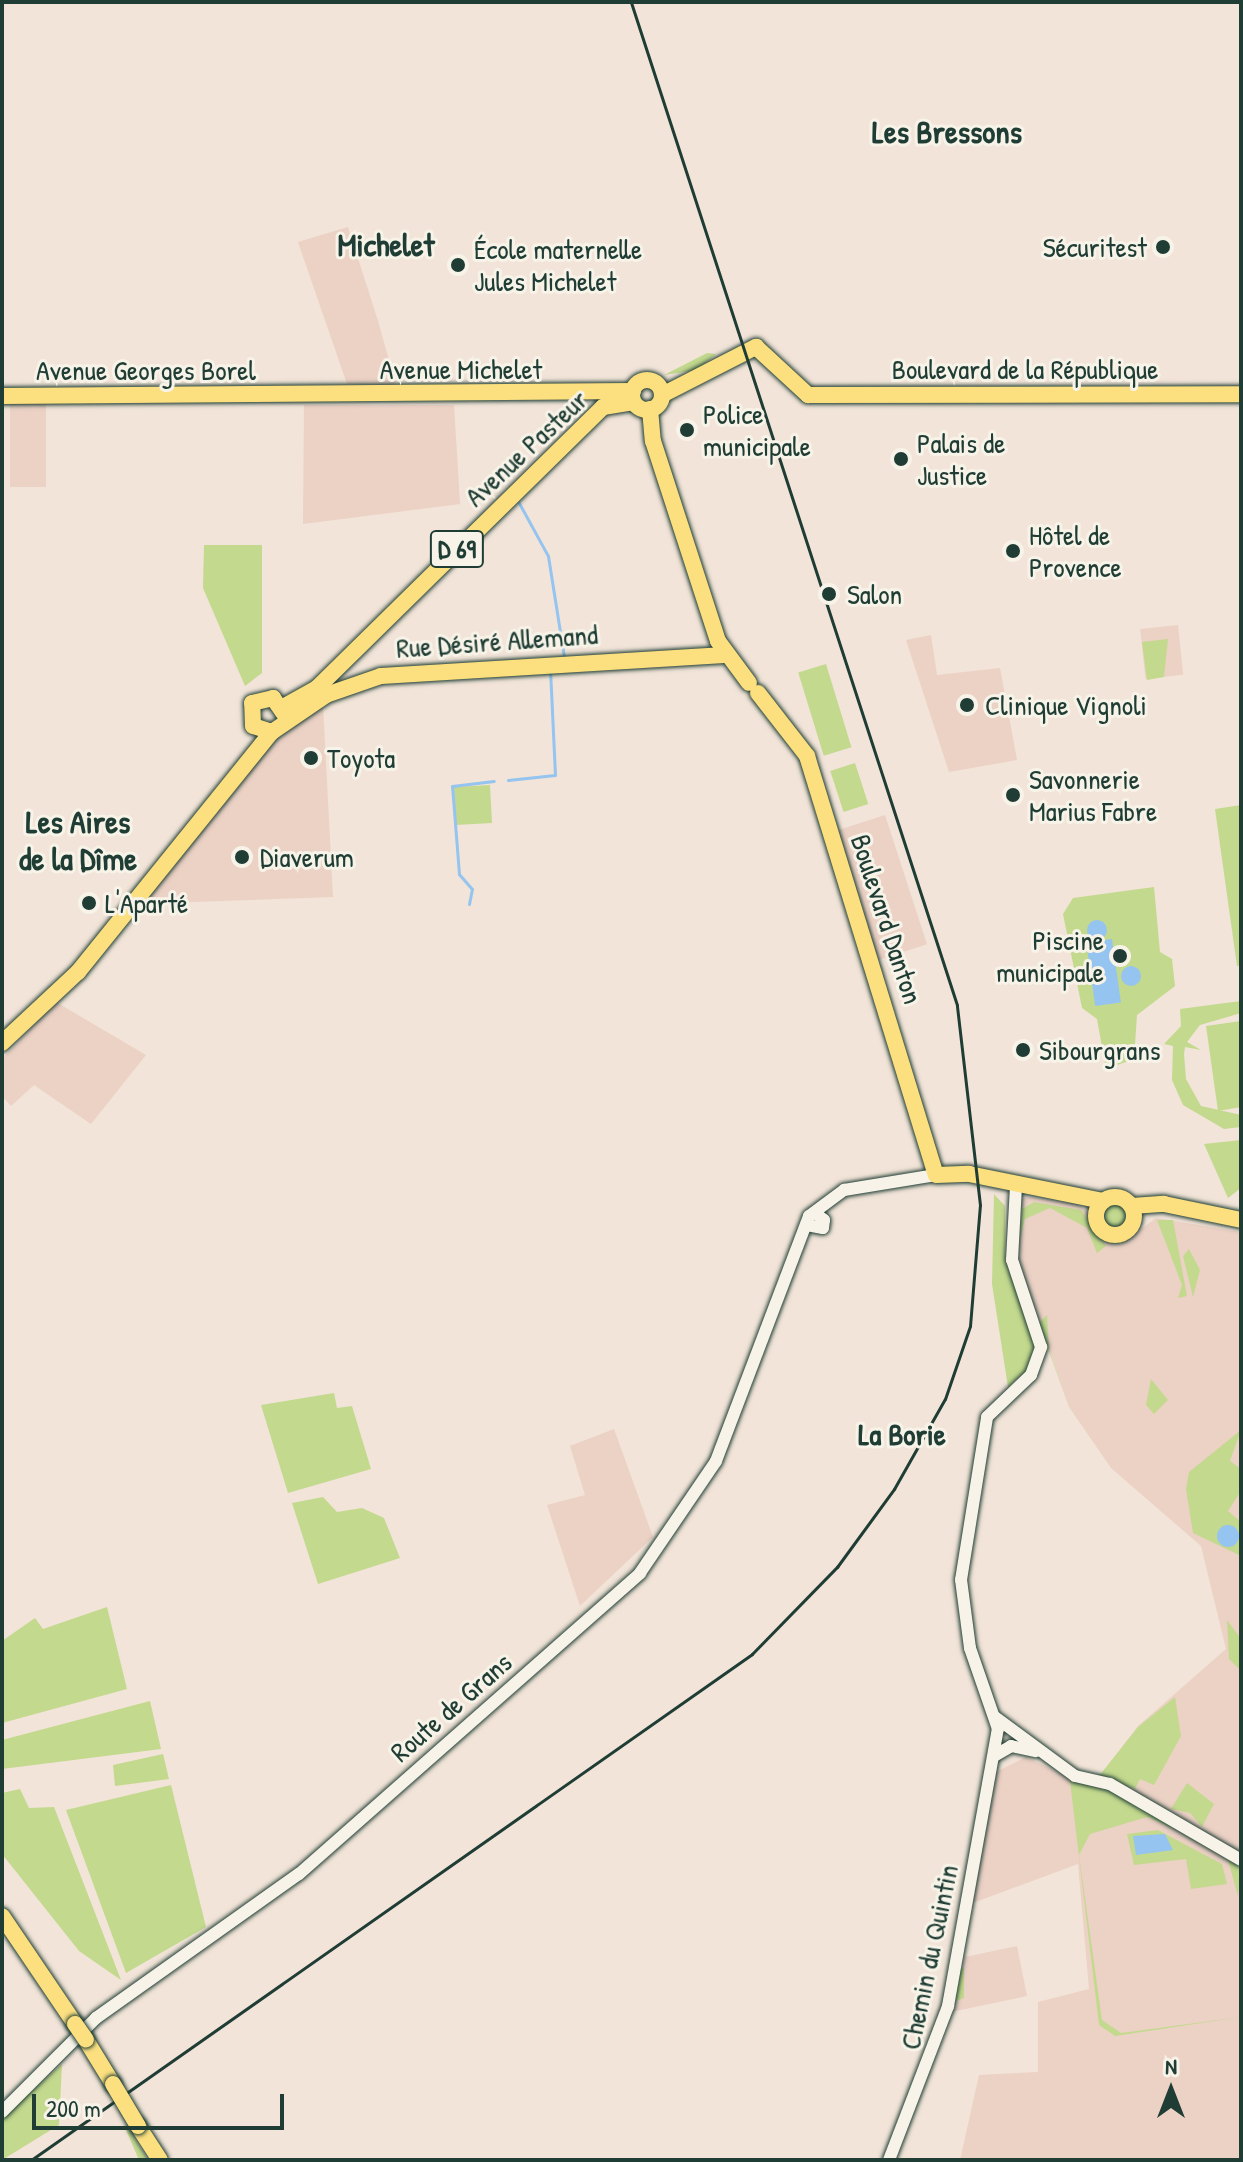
<!DOCTYPE html>
<html>
<head>
<meta charset="utf-8">
<style>
  body { margin:0 }
  #map { position:relative; width:1243px; height:2162px; overflow:hidden; background:#f2e4d8; font-family:"Patrick Hand",sans-serif }
  div>[style] { position:absolute }
  [style*='--x'] { left:calc(var(--x)*1px); top:calc(var(--y)*1px); width:calc(var(--w)*1px); rotate:calc(var(--a)*1deg) }
  .built>* { inset:0; background:#ecd1c5; transform-origin:0 0 }
  .green>* { inset:0; background:#c3d98e; transform-origin:0 0 }
  .round { border-radius:50% }
  .water>* { inset:0; background:#94c4ef; transform-origin:0 0 }
  .stream>* { height:3px; margin:-1.5px; padding:0 1.5px; transform-origin:1.5px; border-radius:1.5px; background:#94c4ef }
  .roads { filter:drop-shadow(0 0 2px #1f3d34) drop-shadow(0 0 2px #1f3d34) }
  .minor>* { height:12px; margin:-6px; padding:0 6px; transform-origin:6px; border-radius:6px; background:#f7f3e8 }
  .major>* { height:16px; margin:-8px; padding:0 8px; transform-origin:8px; border-radius:8px; background:#fce080 }
  .major>.ring { margin:-8px; padding:0; box-sizing:content-box; background:none; border:16px solid #fce080; border-radius:50% }
  .rail>* { height:3px; margin:-1.5px; padding:0 1.5px; transform-origin:1.5px; border-radius:1.5px; background:#1f3d34 }
  .bridges { filter:drop-shadow(0 0 2px #1f3d34) drop-shadow(0 0 2px #1f3d34) }
  .major-bridge>* { height:16px; margin:-8px; padding:0 8px; transform-origin:8px; border-radius:8px; background:#fce080 }
  .dots>* { width:22px; height:22px; translate:-50% -50%; box-sizing:border-box; border:4px solid #f7f3e8; border-radius:50% }
  span { translate:-50% -50%; white-space:nowrap; text-align:center; line-height:1.15; -webkit-text-stroke:6px #f7f3e8; paint-order:stroke }
  .shield-label span { padding:2px 6px; background:#f7f3e8; border:2px solid; border-radius:6px; -webkit-text-stroke-width:0 }
  .shield-label { font-size:26px; color:#1f3d34; font-weight:700 }
  .poi-label { font-size:28px; color:#1f3d34 }
  .right { translate:-100% -50%; text-align:right }
  .left { translate:0 -50%; text-align:left }
  .street-label { font-size:28px; color:#1f3d34 }
  .neighbourhood-label { font-size:30px; color:#1f3d34; font-weight:700 }
  .quarter-label { font-size:32px; color:#1f3d34; font-weight:700 }
  .frame { position:absolute; inset:0; border:4px solid #1f3d34; pointer-events:none }
  .north { position:absolute; left:1131px; top:2050px; width:80px; height:80px; -webkit-text-stroke:6px #f7f3e8; paint-order:stroke; rotate:0deg; font-size:22px; font-weight:700; line-height:32px; text-align:center; color:#1f3d34 }
  .north::after { content:''; display:block; margin:auto; width:28px; height:36px; background:#1f3d34; clip-path:polygon(50% 0,100% 100%,50% 72%,0 100%) }
  .scale { position:absolute; left:32px; top:2094px; width:252px; height:36px; box-sizing:border-box; border:4px solid #1f3d34; border-top:0; padding-left:10px; font-size:24px; line-height:28px; white-space:nowrap; color:#1f3d34; -webkit-text-stroke:6px #f7f3e8; paint-order:stroke }
</style>
</head>
<body>
<div id="map">
  <div class="built">
    <i style="clip-path:polygon(348px 227px,378px 321px,396px 385px,347px 384px,298px 242px)"></i>
    <i style="left:10px;top:401px;width:36px;height:86px"></i>
    <i style="clip-path:polygon(304px 405px,454px 405px,460px 504px,303px 524px)"></i>
    <i style="left:1178px;top:625px;width:50px;height:38px;rotate:84deg"></i>
    <i style="clip-path:polygon(931px 635px,937px 675px,1000px 668px,1017px 760px,949px 772px,906px 640px)"></i>
    <i style="clip-path:polygon(323px 705px,333px 897px,140px 904px,273px 742px)"></i>
    <i style="left:885px;top:815px;width:136px;height:51px;rotate:72deg"></i>
    <i style="clip-path:polygon(56px 1002px,146px 1055px,91px 1124px,34px 1085px,11px 1106px,2px 1096px,2px 1059px)"></i>
    <i style="clip-path:polygon(1030px 1197px,1078px 1204px,1121px 1244px,1156px 1218px,1241px 1232px,1241px 2160px,960px 2160px,979px 2075px,1038px 2072px,1038px 2002px,1089px 1989px,1078px 1864px,970px 1904px,996px 1772px,1026px 1757px,1076px 1781px,1102px 1773px,1138px 1726px,1226px 1649px,1201px 1546px,1111px 1468px,1069px 1407px,1020px 1263px,1016px 1232px,1021px 1199px)"></i>
    <i style="clip-path:polygon(614px 1429px,653px 1537px,580px 1606px,547px 1505px,585px 1495px,570px 1446px)"></i>
    <i style="clip-path:polygon(1017px 1946px,1027px 1996px,951px 2012px,965px 1957px)"></i>
  </div>
  <div class="green">
    <i style="clip-path:polygon(707px 353px,716px 354px,697px 370px,664px 375px)"></i>
    <i style="clip-path:polygon(204px 545px,262px 545px,262px 673px,245px 686px,203px 588px)"></i>
    <i style="clip-path:polygon(1168px 639px,1164px 677px,1147px 680px,1142px 642px)"></i>
    <i style="left:826px;top:664px;width:87px;height:29px;rotate:73deg"></i>
    <i style="left:855px;top:763px;width:43px;height:26px;rotate:72deg"></i>
    <i style="left:490px;top:785px;width:38px;height:37px;rotate:87deg"></i>
    <i style="clip-path:polygon(1241px 805px,1241px 965px,1237px 966px,1215px 809px)"></i>
    <i style="clip-path:polygon(1154px 887px,1160px 952px,1172px 959px,1175px 986px,1137px 1015px,1134px 1059px,1106px 1069px,1097px 1019px,1082px 1008px,1063px 914px,1073px 898px)"></i>
    <i style="clip-path:polygon(1241px 1001px,1241px 1013px,1200px 1025px,1187px 1042px,1201px 1050px,1185px 1047px,1184px 1054px,1186px 1079px,1201px 1106px,1241px 1115px,1241px 1127px,1224px 1129px,1183px 1105px,1172px 1080px,1173px 1046px,1164px 1044px,1181px 1026px,1180px 1009px)"></i>
    <i style="clip-path:polygon(1241px 1021px,1241px 1107px,1218px 1111px,1206px 1026px)"></i>
    <i style="clip-path:polygon(1241px 1140px,1241px 1188px,1228px 1198px,1204px 1144px)"></i>
    <i style="clip-path:polygon(994px 1194px,1005px 1206px,1005px 1258px,1035px 1345px,1028px 1369px,1008px 1387px,992px 1284px)"></i>
    <i class="round" style="left:1101px;top:1200px;width:30px;height:30px"></i>
    <i style="clip-path:polygon(1034px 1202px,1081px 1210px,1106px 1246px,1097px 1253px,1087px 1228px,1050px 1208px,1025px 1219px,1020px 1239px,1022px 1209px)"></i>
    <i style="clip-path:polygon(1157px 1220px,1173px 1220px,1187px 1296px,1178px 1298px,1182px 1285px)"></i>
    <i style="clip-path:polygon(1189px 1249px,1200px 1270px,1193px 1297px,1183px 1256px)"></i>
    <i style="clip-path:polygon(1047px 1315px,1049px 1349px,1070px 1410px,1039px 1323px)"></i>
    <i style="clip-path:polygon(1151px 1379px,1168px 1400px,1154px 1414px,1146px 1405px)"></i>
    <i style="clip-path:polygon(334px 1393px,337px 1408px,352px 1406px,371px 1469px,288px 1493px,261px 1405px)"></i>
    <i style="clip-path:polygon(1241px 1430px,1230px 1461px,1241px 1469px,1241px 1491px,1228px 1511px,1241px 1522px,1241px 1556px,1193px 1533px,1186px 1489px,1189px 1472px)"></i>
    <i style="clip-path:polygon(323px 1497px,337px 1512px,362px 1508px,384px 1518px,400px 1558px,318px 1584px,292px 1503px)"></i>
    <i style="clip-path:polygon(107px 1607px,127px 1689px,2px 1723px,2px 1641px,35px 1618px,43px 1629px)"></i>
    <i style="clip-path:polygon(1227px 1620px,1241px 1639px,1241px 1671px,1229px 1659px)"></i>
    <i style="clip-path:polygon(1175px 1697px,1181px 1736px,1154px 1785px,1140px 1779px,1135px 1789px,1099px 1776px,1138px 1727px)"></i>
    <i style="clip-path:polygon(150px 1701px,161px 1749px,2px 1769px,2px 1740px)"></i>
    <i style="clip-path:polygon(163px 1754px,169px 1779px,115px 1786px,113px 1765px)"></i>
    <i style="clip-path:polygon(1070px 1781px,1114px 1792px,1241px 1866px,1238px 1896px,1228px 1860px,1173px 1828px,1147px 1817px,1090px 1834px,1079px 1855px,1102px 2020px,1121px 2033px,1241px 2017px,1115px 2036px,1099px 2025px)"></i>
    <i style="clip-path:polygon(1187px 1783px,1214px 1804px,1202px 1827px,1190px 1813px,1171px 1809px)"></i>
    <i style="clip-path:polygon(171px 1785px,206px 1927px,126px 1973px,66px 1810px)"></i>
    <i style="clip-path:polygon(20px 1789px,29px 1808px,54px 1807px,121px 1980px,79px 1951px,2px 1854px,2px 1793px)"></i>
    <i style="clip-path:polygon(1158px 1830px,1222px 1864px,1227px 1884px,1191px 1889px,1186px 1859px,1134px 1865px,1127px 1834px)"></i>
    <i style="clip-path:polygon(964px 1967px,964px 1998px,956px 2001px,958px 1973px)"></i>
    <i style="clip-path:polygon(62px 2064px,59px 2125px,2px 2160px,2px 2118px)"></i>
    <i style="clip-path:polygon(123px 2123px,133px 2136px,148px 2160px,139px 2160px)"></i>
  </div>
  <div class="water">
    <i class="round" style="left:1087px;top:920px;width:20px;height:20px"></i>
    <i style="left:1112px;top:939px;width:64px;height:26px;rotate:82deg"></i>
    <i class="round" style="left:1121px;top:966px;width:20px;height:20px"></i>
    <i class="round" style="left:1217px;top:1525px;width:22px;height:22px"></i>
    <i style="clip-path:polygon(1165px 1834px,1173px 1850px,1136px 1855px,1133px 1836px)"></i>
  </div>
  <div class="stream">
    <i style="--x:519;--y:503;--w:60;--a:61.3"></i>
    <i style="--x:548;--y:556;--w:102;--a:81"></i>
    <i style="--x:508;--y:780;--w:47;--a:-6.1"></i>
    <i style="--x:555;--y:775;--w:105;--a:-92.7"></i>
    <i style="--x:469;--y:904;--w:15;--a:-79"></i>
    <i style="--x:472;--y:889;--w:20;--a:-131"></i>
    <i style="--x:459;--y:874;--w:88;--a:-94.5"></i>
    <i style="--x:452;--y:786;--w:42;--a:-6.8"></i>
  </div>
  <div class="roads">
    <div class="minor">
      <i style="--x:807;--y:1225;--w:16;--a:11"></i>
      <i style="--x:823;--y:1228;--w:8;--a:-83"></i>
      <i style="--x:824;--y:1220;--w:11;--a:-142"></i>
      <i style="--x:995;--y:1717;--w:99;--a:36.4"></i>
      <i style="--x:1075;--y:1776;--w:36;--a:13"></i>
      <i style="--x:1110;--y:1784;--w:151;--a:30.1"></i>
      <i style="--x:998;--y:1729;--w:86;--a:-109.1"></i>
      <i style="--x:970;--y:1648;--w:69;--a:-97.5"></i>
      <i style="--x:961;--y:1580;--w:165;--a:-80.9"></i>
      <i style="--x:987;--y:1417;--w:61;--a:-43.7"></i>
      <i style="--x:1031;--y:1375;--w:30;--a:-70"></i>
      <i style="--x:1041;--y:1347;--w:92;--a:-108.4"></i>
      <i style="--x:1012;--y:1260;--w:74;--a:-86.9"></i>
      <i style="--x:994;--y:1756;--w:20;--a:-30"></i>
      <i style="--x:1011;--y:1746;--w:25;--a:12"></i>
      <i style="--x:2;--y:2112;--w:133;--a:-45"></i>
      <i style="--x:96;--y:2018;--w:249;--a:-35.4"></i>
      <i style="--x:299;--y:1874;--w:455;--a:-41.4"></i>
      <i style="--x:640;--y:1573;--w:135;--a:-55.8"></i>
      <i style="--x:716;--y:1461;--w:262;--a:-69.2"></i>
      <i style="--x:809;--y:1216;--w:44;--a:-36.6"></i>
      <i style="--x:844;--y:1190;--w:93;--a:-9.3"></i>
      <i style="--x:889;--y:2160;--w:165;--a:-69"></i>
      <i style="--x:948;--y:2006;--w:281;--a:-79.8"></i>
    </div>
    <div class="major">
      <i class="ring" style="left:632px;top:380px;width:14px;height:14px"></i>
      <i style="--x:662;--y:395;--w:106;--a:-27.1"></i>
      <i style="--x:756;--y:347;--w:71;--a:42.7"></i>
      <i style="--x:808;--y:395;--w:433;--a:-0.1"></i>
      <i style="--x:2;--y:396;--w:631;--a:-0.45"></i>
      <i style="--x:650;--y:409;--w:32;--a:85"></i>
      <i style="--x:653;--y:441;--w:210;--a:72"></i>
      <i style="--x:718;--y:641;--w:52;--a:53.6"></i>
      <i style="--x:758;--y:693;--w:80;--a:52.1"></i>
      <i style="--x:807;--y:756;--w:438;--a:72.9"></i>
      <i style="--x:283;--y:707;--w:39;--a:-29"></i>
      <i style="--x:317;--y:688;--w:401;--a:-44.5"></i>
      <i style="--x:603;--y:407;--w:31;--a:-9"></i>
      <i style="--x:272;--y:732;--w:20;--a:-162"></i>
      <i style="--x:253;--y:726;--w:23;--a:-92"></i>
      <i style="--x:252;--y:703;--w:22;--a:-13"></i>
      <i style="--x:273;--y:698;--w:19;--a:55"></i>
      <i style="--x:2;--y:1043;--w:104;--a:-43.1"></i>
      <i style="--x:78;--y:972;--w:309;--a:-51.1"></i>
      <i style="--x:272;--y:732;--w:65;--a:-34.4"></i>
      <i style="--x:326;--y:695;--w:58;--a:-19.1"></i>
      <i style="--x:381;--y:676;--w:344;--a:-3.5"></i>
      <i style="--x:936;--y:1175;--w:33;--a:-2"></i>
      <i style="--x:969;--y:1174;--w:137;--a:11.4"></i>
      <i class="ring" style="left:1096px;top:1197px;width:22px;height:22px"></i>
      <i style="--x:1132;--y:1206;--w:32;--a:-4"></i>
      <i style="--x:1164;--y:1204;--w:79;--a:11.7"></i>
      <i style="--x:2;--y:1916;--w:130;--a:55.9"></i>
      <i style="--x:86;--y:2040;--w:52;--a:58.5"></i>
      <i style="--x:138;--y:2126;--w:40;--a:57.1"></i>
    </div>
  </div>
  <div class="rail">
    <i style="--x:31;--y:2160;--w:881;--a:-35.06"></i>
    <i style="--x:752;--y:1654;--w:122;--a:-45.7"></i>
    <i style="--x:837;--y:1567;--w:97;--a:-53.8"></i>
    <i style="--x:894;--y:1489;--w:103;--a:-60.5"></i>
    <i style="--x:945;--y:1399;--w:77;--a:-71.1"></i>
    <i style="--x:970;--y:1326;--w:121;--a:-85.3"></i>
    <i style="--x:980;--y:1205;--w:201;--a:-96.6"></i>
    <i style="--x:957;--y:1005;--w:1055;--a:-108.01"></i>
  </div>
  <div class="bridges">
    <div class="major-bridge">
      <i style="--x:75;--y:2024;--w:19;--a:55"></i>
      <i style="--x:113;--y:2084;--w:49;--a:59.2"></i>
    </div>
  </div>
  <div class="dots">
    <i style="left:1163px;top:247px;background:#1f3d34"></i>
    <i style="left:458px;top:265px;background:#1f3d34"></i>
    <i style="left:687px;top:430px;background:#1f3d34"></i>
    <i style="left:901px;top:459px;background:#1f3d34"></i>
    <i style="left:1013px;top:551px;background:#1f3d34"></i>
    <i style="left:829px;top:594px;background:#1f3d34"></i>
    <i style="left:967px;top:705px;background:#1f3d34"></i>
    <i style="left:311px;top:758px;background:#1f3d34"></i>
    <i style="left:1013px;top:795px;background:#1f3d34"></i>
    <i style="left:242px;top:857px;background:#1f3d34"></i>
    <i style="left:89px;top:903px;background:#1f3d34"></i>
    <i style="left:1120px;top:956px;background:#1f3d34"></i>
    <i style="left:1023px;top:1050px;background:#1f3d34"></i>
  </div>
  <div class="shield-label">
    <span style="left:457px;top:549px">D 69</span>
  </div>
  <div class="poi-label">
    <span class="right" style="left:1147px;top:247px">Sécuritest</span>
    <span class="left" style="left:474px;top:265px">École maternelle<br>Jules Michelet</span>
    <span class="left" style="left:703px;top:430px">Police<br>municipale</span>
    <span class="left" style="left:917px;top:459px">Palais de<br>Justice</span>
    <span class="left" style="left:1029px;top:551px">Hôtel de<br>Provence</span>
    <span class="left" style="left:847px;top:594px">Salon</span>
    <span class="left" style="left:985px;top:705px">Clinique Vignoli</span>
    <span class="left" style="left:327px;top:758px">Toyota</span>
    <span class="left" style="left:1029px;top:795px">Savonnerie<br>Marius Fabre</span>
    <span class="left" style="left:260px;top:857px">Diaverum</span>
    <span class="left" style="left:105px;top:903px">L'Aparté</span>
    <span class="right" style="left:1104px;top:956px">Piscine<br>municipale</span>
    <span class="left" style="left:1039px;top:1050px">Sibourgrans</span>
  </div>
  <div class="street-label">
    <span style="left:461px;top:369px">Avenue Michelet</span>
    <span style="left:1025px;top:369px">Boulevard de la République</span>
    <span style="left:146px;top:370px">Avenue Georges Borel</span>
    <span style="left:526px;top:448px;rotate:-43deg">Avenue Pasteur</span>
    <span style="left:497px;top:641px;rotate:-4deg">Rue Désiré Allemand</span>
    <span style="left:887px;top:919px;rotate:72deg">Boulevard Danton</span>
    <span style="left:451px;top:1707px;rotate:-41deg">Route de Grans</span>
    <span style="left:929px;top:1957px;rotate:-78deg">Chemin du Quintin</span>
  </div>
  <div class="neighbourhood-label">
    <span style="left:902px;top:1434px">La Borie</span>
  </div>
  <div class="quarter-label">
    <span style="left:947px;top:132px">Les Bressons</span>
    <span style="left:386px;top:245px">Michelet</span>
    <span style="left:78px;top:841px">Les Aires<br>de la Dîme</span>
  </div>
  <div class="frame"></div>
  <div class="north">N</div>
  <div class="scale">200 m</div>
</div>
</body>
</html>
